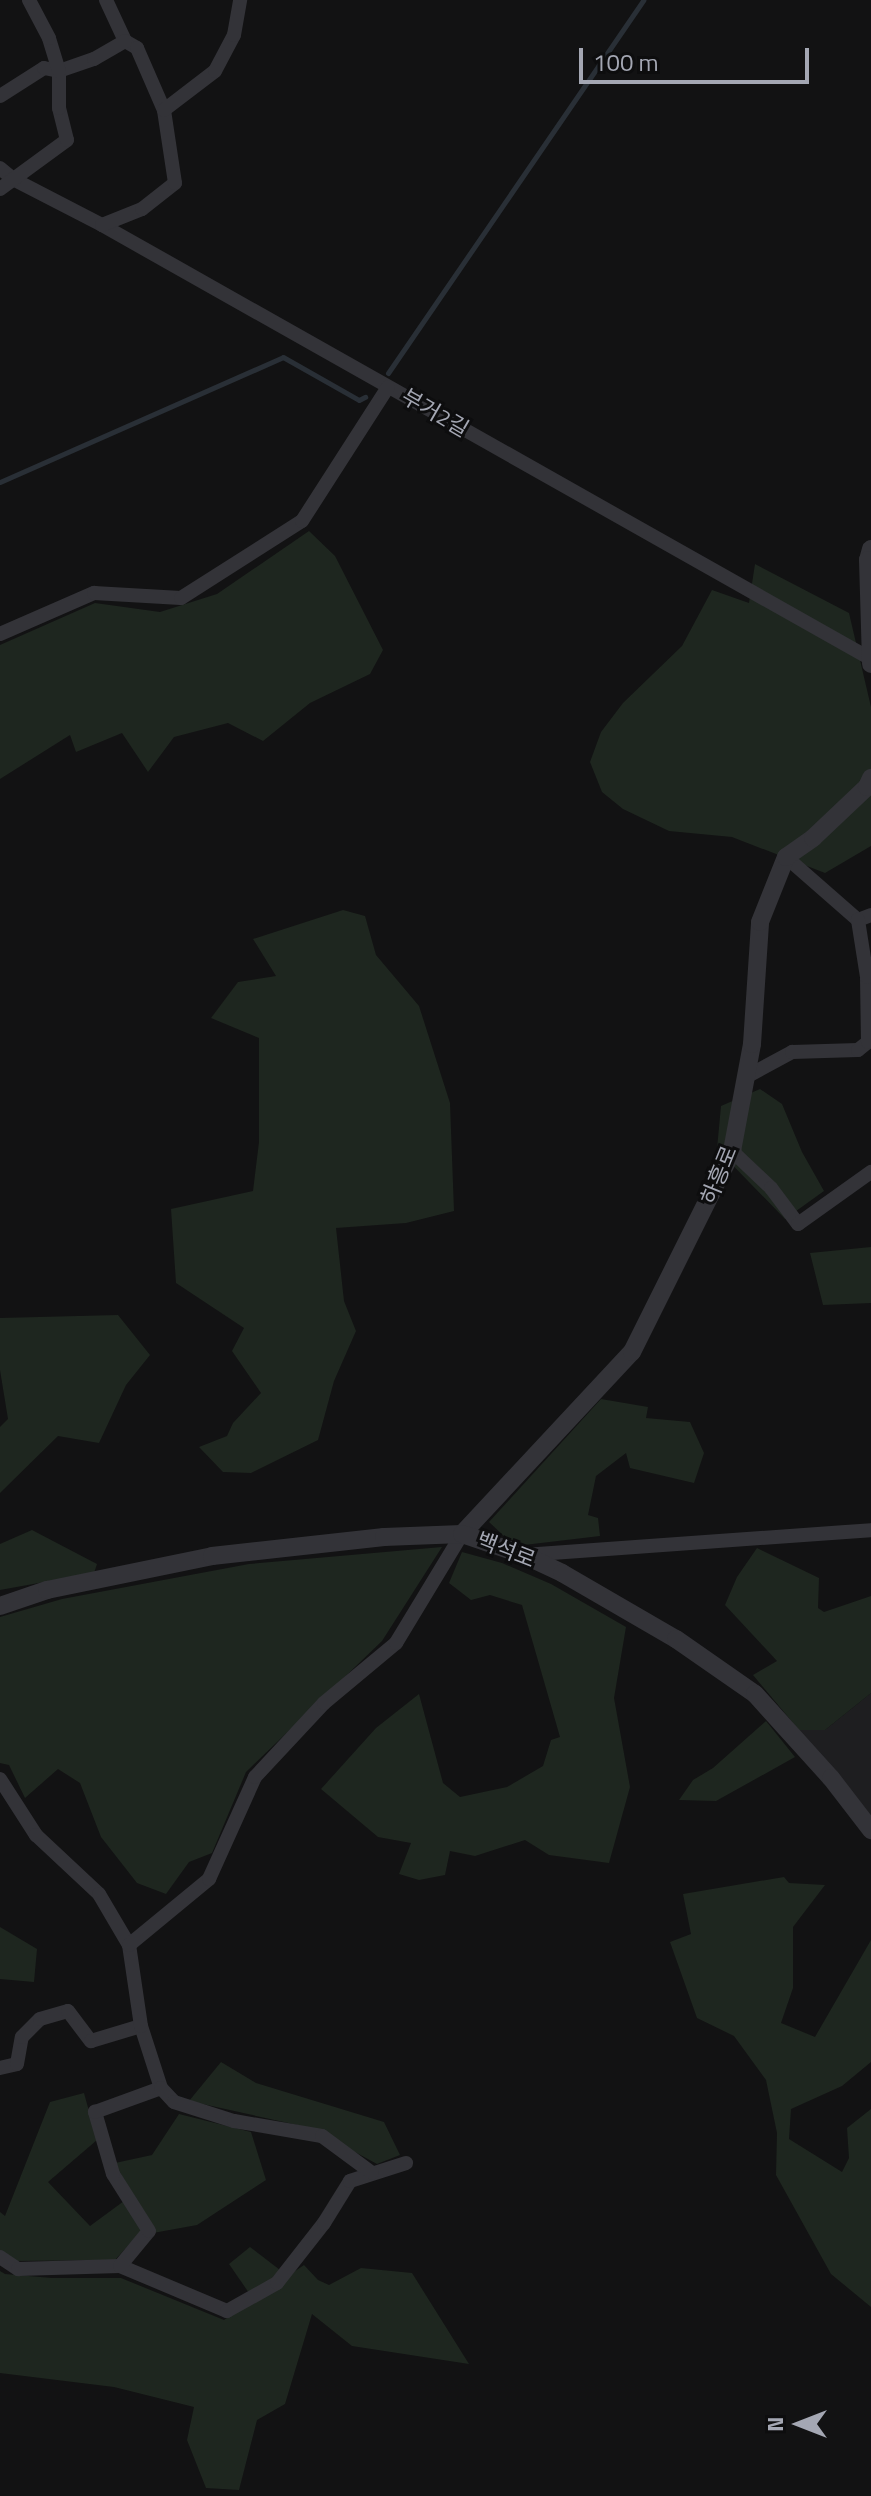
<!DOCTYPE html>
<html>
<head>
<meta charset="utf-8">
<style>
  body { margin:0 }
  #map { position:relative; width:871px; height:2496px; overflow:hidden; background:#121213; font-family:"Titillium Web","Noto Sans KR",sans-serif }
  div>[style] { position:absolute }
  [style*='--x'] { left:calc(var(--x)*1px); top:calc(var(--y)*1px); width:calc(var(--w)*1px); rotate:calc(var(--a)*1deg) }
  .built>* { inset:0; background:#1e1e20 }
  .green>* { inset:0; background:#1e261f }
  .stream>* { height:5px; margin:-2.5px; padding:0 2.5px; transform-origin:2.5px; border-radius:2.5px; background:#292f36 }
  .minor>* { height:14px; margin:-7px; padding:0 7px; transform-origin:7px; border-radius:7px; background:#333338 }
  .tertiary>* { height:18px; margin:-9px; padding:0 9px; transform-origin:9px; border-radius:9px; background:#333338 }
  span { translate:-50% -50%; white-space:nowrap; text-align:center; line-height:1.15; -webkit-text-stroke:6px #0d0d0e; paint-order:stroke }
  .street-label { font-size:22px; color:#a4a7b3 }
  .north { position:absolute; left:759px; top:2384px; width:80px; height:80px; -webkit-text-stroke:6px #0d0d0e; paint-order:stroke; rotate:270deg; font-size:22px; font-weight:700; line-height:32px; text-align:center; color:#a4a7b3 }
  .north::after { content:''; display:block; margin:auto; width:28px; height:36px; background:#a4a7b3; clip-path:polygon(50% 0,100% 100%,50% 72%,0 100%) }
  .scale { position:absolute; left:579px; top:48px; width:230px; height:36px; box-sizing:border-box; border:4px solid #a4a7b3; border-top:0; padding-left:10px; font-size:24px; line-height:28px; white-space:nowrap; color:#a4a7b3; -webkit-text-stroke:6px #0d0d0e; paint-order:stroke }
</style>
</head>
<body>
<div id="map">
  <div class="built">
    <i style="clip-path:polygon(871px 1693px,871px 1817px,799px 1730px,825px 1730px)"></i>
  </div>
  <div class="green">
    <i style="clip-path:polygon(309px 531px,335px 556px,383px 650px,370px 674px,310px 703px,263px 741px,228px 723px,174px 737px,148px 772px,122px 733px,76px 752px,70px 735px,0 779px,0 645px,95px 603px,160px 612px,217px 594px)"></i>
    <i style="clip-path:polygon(755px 564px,849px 613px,871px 707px,871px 846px,825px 873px,732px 837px,669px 831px,623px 809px,602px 792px,590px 762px,601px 732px,623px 703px,682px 646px,712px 590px,749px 603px)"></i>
    <i style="clip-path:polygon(343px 910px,365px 916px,376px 955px,419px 1006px,450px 1103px,454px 1211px,406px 1223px,336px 1228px,344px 1301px,356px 1331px,334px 1381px,318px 1440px,251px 1473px,223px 1472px,199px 1447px,227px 1436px,233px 1423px,261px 1393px,232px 1351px,244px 1328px,176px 1283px,171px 1209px,253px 1191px,259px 1142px,259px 1038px,211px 1018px,238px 982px,276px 976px,253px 939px)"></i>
    <i style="clip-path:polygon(760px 1089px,782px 1104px,802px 1152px,824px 1191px,785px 1219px,717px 1149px,721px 1106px)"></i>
    <i style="clip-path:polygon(871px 1247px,871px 1303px,823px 1305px,810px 1253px)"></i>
    <i style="clip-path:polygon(118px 1315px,150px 1355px,126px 1385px,99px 1443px,58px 1436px,0 1493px,0 1427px,8px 1419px,0 1370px,0 1318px)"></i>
    <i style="clip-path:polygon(601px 1399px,648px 1407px,646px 1418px,690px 1422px,704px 1453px,694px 1483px,630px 1468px,626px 1453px,596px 1476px,588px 1515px,598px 1518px,600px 1536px,524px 1545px,505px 1537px,489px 1522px)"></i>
    <i style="clip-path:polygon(32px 1530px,97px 1564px,94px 1573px,0 1590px,0 1544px)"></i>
    <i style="clip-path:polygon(442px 1547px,382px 1641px,246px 1772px,212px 1853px,189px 1862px,166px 1894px,137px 1883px,101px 1837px,80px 1783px,58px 1769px,25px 1798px,9px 1765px,0 1763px,0 1617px,62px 1599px,249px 1564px)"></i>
    <i style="clip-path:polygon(757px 1548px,819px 1578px,818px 1608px,824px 1612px,871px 1596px,871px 1693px,825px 1730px,799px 1730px,753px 1675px,777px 1661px,725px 1605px,737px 1577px)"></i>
    <i style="clip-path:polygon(462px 1552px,502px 1563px,551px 1584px,626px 1627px,614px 1698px,630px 1787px,609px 1863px,549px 1855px,525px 1840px,475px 1856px,450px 1851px,445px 1875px,419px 1880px,399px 1874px,411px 1843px,378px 1837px,321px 1789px,376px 1728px,419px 1694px,443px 1783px,460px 1797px,507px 1787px,543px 1766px,551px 1740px,560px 1737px,522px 1605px,490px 1595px,471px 1600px,449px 1583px)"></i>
    <i style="clip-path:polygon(766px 1721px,795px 1757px,716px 1801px,679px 1800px,693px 1780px,713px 1768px)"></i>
    <i style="clip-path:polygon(784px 1877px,789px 1883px,825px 1885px,793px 1927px,793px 1988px,781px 2023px,815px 2037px,871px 1940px,871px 2062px,842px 2086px,791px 2109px,789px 2139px,842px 2172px,849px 2158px,847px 2128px,871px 2109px,871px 2307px,831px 2274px,776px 2175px,777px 2133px,766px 2080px,734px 2036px,697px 2018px,670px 1942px,691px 1934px,683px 1894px)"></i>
    <i style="clip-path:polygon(0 1927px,37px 1949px,34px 1982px,0 1979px)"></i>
    <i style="clip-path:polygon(221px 2062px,256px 2083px,384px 2122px,400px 2155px,377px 2164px,311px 2128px,189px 2101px)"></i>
    <i style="clip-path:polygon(84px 2093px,97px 2140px,48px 2182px,90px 2226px,124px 2201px,142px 2230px,115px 2260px,16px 2261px,0 2251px,0 2212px,5px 2216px,50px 2102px)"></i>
    <i style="clip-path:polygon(179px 2114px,251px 2132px,266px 2180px,197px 2225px,153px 2233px,115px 2163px,152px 2155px)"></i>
    <i style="clip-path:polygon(250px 2247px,280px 2270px,272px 2279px,249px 2293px,229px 2264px)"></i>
    <i style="clip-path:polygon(304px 2265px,318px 2280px,329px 2285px,361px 2268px,412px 2273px,469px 2364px,352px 2346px,312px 2314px,285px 2404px,257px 2420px,239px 2490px,206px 2488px,187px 2440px,194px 2407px,114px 2387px,0 2373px,0 2271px,5px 2274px,52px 2278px,121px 2278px,224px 2320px)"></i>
  </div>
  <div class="stream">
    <i style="--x:388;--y:373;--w:452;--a:-55.6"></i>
    <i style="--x:0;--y:482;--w:309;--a:-23.8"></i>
    <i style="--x:283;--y:357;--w:87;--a:29.5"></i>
    <i style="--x:359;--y:400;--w:7;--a:-27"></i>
  </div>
  <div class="minor">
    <i style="--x:106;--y:0;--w:45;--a:65.1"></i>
    <i style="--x:125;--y:41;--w:14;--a:30"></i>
    <i style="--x:137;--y:48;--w:68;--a:66.5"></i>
    <i style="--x:0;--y:96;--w:52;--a:-32.5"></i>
    <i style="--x:44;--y:68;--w:15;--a:11"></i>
    <i style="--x:59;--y:71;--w:37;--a:-19"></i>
    <i style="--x:94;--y:59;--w:36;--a:-30"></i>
    <i style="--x:0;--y:168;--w:17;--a:40"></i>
    <i style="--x:13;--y:179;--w:100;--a:27.3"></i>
    <i style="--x:102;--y:225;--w:883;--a:29.44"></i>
    <i style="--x:0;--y:189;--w:83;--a:-36.2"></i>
    <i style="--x:67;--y:140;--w:33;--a:-104"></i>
    <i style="--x:59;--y:108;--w:37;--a:-90"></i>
    <i style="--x:59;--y:71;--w:34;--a:-107"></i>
    <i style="--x:49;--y:38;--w:43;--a:-117.8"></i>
    <i style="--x:102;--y:225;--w:43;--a:-21.8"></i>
    <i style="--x:142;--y:209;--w:42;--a:-38.2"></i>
    <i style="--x:175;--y:183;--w:74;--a:-98.6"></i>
    <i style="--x:164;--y:110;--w:64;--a:-37.4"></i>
    <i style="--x:215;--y:71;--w:41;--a:-62.2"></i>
    <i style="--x:234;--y:35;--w:36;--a:-80"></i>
    <i style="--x:0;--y:634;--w:103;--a:-23.6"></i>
    <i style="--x:94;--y:593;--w:87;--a:3.3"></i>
    <i style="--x:181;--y:598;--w:143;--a:-32.5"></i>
    <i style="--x:302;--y:521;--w:159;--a:-57.3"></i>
    <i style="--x:786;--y:857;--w:96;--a:41.2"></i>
    <i style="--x:858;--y:920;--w:14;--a:-21"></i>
    <i style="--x:744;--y:1078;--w:55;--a:-28.4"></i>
    <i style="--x:792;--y:1052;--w:66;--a:-1.7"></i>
    <i style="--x:858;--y:1050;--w:13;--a:-39"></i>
    <i style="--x:868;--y:1042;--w:65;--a:-90.9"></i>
    <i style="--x:867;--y:977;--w:58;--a:-99"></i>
    <i style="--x:732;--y:1151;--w:54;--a:43.5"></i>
    <i style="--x:771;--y:1188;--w:45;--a:53.1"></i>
    <i style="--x:798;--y:1224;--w:90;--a:-35.5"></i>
    <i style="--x:524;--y:1555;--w:348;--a:-4.1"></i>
    <i style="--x:0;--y:1779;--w:67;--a:57.3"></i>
    <i style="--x:36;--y:1835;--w:86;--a:43.1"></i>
    <i style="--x:99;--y:1894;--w:59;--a:59.5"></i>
    <i style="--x:0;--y:2068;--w:17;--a:-13"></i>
    <i style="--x:17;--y:2064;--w:27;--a:-80"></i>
    <i style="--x:22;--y:2037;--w:25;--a:-45"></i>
    <i style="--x:40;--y:2019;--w:29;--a:-16"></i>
    <i style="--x:68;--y:2011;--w:38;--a:53"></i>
    <i style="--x:91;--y:2041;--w:52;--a:-16.7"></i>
    <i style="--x:161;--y:2088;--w:65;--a:-107.9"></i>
    <i style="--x:141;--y:2026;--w:82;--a:-98.4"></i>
    <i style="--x:129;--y:1945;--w:104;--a:-39.5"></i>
    <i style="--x:209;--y:1879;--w:112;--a:-65.7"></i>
    <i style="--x:255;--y:1777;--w:101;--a:-47"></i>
    <i style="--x:324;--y:1703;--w:94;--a:-39.8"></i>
    <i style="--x:396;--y:1643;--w:127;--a:-58.8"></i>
    <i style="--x:0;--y:2257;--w:22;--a:34"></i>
    <i style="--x:18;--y:2269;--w:102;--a:-1.7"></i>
    <i style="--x:120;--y:2266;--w:116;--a:22.8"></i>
    <i style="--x:227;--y:2311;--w:57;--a:-29.2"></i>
    <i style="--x:277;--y:2283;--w:76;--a:-51.9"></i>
    <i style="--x:324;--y:2223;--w:49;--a:-58.2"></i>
    <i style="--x:350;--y:2181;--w:59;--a:-17.8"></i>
    <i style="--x:120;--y:2266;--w:45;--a:-50.4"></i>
    <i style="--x:149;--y:2231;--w:67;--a:-122.3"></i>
    <i style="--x:113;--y:2174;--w:65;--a:-106.2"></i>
    <i style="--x:95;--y:2112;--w:70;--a:-20"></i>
    <i style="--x:161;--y:2088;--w:19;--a:47"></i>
    <i style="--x:174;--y:2102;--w:63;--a:17.6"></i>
    <i style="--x:234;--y:2121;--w:89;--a:9.7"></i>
    <i style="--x:322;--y:2136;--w:62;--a:36.5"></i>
  </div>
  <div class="tertiary">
    <i style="--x:871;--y:549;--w:11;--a:105"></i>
    <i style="--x:868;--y:560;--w:104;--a:88.3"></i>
    <i style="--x:462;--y:1534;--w:249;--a:-47"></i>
    <i style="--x:632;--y:1352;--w:225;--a:-63.5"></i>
    <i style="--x:732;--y:1151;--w:109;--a:-79.4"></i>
    <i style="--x:752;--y:1044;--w:122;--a:-86.2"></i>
    <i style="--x:760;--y:922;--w:70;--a:-68.2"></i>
    <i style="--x:786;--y:857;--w:33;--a:-35"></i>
    <i style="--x:813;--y:838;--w:74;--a:-43.4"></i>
    <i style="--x:867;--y:787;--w:10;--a:-66"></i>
    <i style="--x:0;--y:1606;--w:50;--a:-18.8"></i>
    <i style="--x:47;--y:1590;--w:168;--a:-11.6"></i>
    <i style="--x:212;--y:1556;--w:173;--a:-6.3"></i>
    <i style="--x:384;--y:1537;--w:78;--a:-2.2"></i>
    <i style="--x:462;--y:1534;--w:65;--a:18.7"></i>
    <i style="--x:524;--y:1555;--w:42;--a:25.3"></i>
    <i style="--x:562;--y:1573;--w:132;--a:30.1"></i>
    <i style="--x:676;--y:1639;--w:96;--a:34.8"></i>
    <i style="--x:755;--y:1694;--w:113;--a:47.9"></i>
    <i style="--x:831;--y:1778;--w:66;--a:52.4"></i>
  </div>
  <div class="street-label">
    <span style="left:435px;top:413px;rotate:30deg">부거2길</span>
    <span style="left:719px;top:1175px;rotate:-68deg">하흥로</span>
    <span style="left:506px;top:1550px;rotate:21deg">백석로</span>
  </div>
  <div class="north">N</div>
  <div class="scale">100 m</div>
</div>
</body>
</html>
